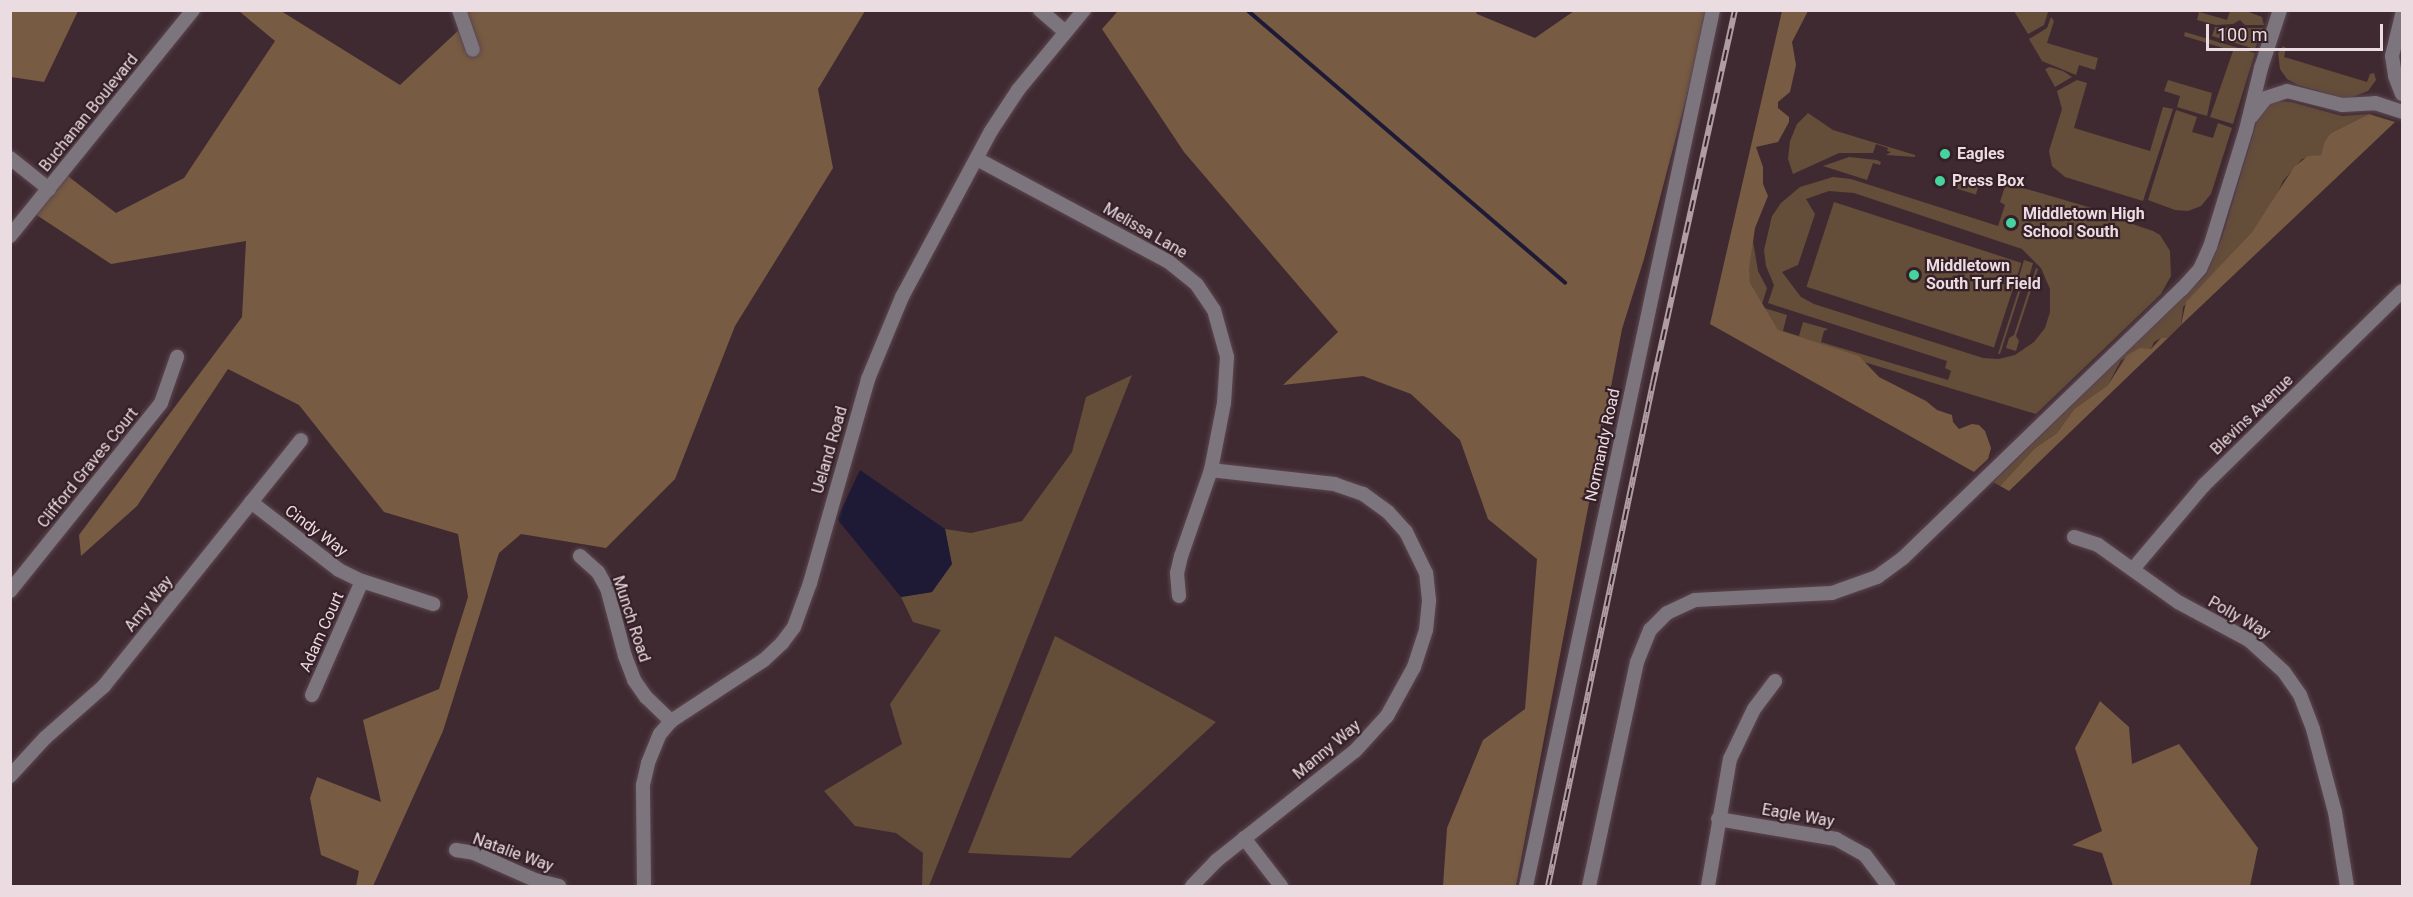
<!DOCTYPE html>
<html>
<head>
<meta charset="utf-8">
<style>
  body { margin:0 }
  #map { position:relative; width:2413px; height:897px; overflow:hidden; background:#402a32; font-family:Roboto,sans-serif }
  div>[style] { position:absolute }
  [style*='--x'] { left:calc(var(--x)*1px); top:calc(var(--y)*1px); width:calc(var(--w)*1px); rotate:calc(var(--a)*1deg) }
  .green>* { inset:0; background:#644d39; transform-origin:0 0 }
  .forest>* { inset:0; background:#775b42 }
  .water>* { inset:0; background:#1e1a35 }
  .stream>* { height:4px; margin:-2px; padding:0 2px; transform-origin:2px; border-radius:2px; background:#1e1a35 }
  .roads { filter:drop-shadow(0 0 2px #5b464e) drop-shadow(0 0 2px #5b464e) }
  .minor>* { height:14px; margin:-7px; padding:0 7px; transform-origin:7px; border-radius:7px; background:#7d757e }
  .rail>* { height:6px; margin-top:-3px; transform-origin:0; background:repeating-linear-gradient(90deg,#352028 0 11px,#af9da3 0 22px); box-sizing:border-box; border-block:2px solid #af9da3 }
  .dots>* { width:16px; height:16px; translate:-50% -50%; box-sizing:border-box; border:3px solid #352028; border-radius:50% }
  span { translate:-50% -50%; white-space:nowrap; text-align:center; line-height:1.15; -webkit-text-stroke:4.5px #352028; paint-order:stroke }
  .street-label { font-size:16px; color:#ebdce1 }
  .poi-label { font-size:16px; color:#ebdce1; font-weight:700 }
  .left { translate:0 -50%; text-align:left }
  .frame { position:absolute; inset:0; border:12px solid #ebdce1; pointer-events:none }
  .scale { position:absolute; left:2206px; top:24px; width:177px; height:27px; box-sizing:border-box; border:3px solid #ebdce1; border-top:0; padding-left:8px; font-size:18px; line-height:21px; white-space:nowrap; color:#ebdce1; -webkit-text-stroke:4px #352028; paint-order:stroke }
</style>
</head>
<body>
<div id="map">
  <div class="green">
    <i style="clip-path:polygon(2014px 11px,2046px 11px,2048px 12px,2044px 25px,2028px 34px)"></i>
    <i style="clip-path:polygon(2246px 11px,2262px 17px,2264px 25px,2245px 25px,2240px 20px,2233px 24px,2216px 25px,2197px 20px,2199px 12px,2227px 20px,2230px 11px)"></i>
    <i style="clip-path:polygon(2051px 17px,2054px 21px,2047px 43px,2098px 58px,2095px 70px,2079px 65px,2076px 75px,2042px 61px,2029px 39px,2047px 28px)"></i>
    <i style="clip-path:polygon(2215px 27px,2232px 28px,2239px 33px,2245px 28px,2263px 28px,2255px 49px,2212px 36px)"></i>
    <i style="clip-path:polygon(2185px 32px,2255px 53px,2233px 124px,2210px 117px,2233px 51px,2184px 36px)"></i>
    <i style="clip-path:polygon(2283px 46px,2286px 48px,2284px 57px,2367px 82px,2370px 74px,2374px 73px,2376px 80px,2368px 91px,2347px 99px,2298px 85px,2287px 79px,2280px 69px,2278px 53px)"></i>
    <i style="clip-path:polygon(2050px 67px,2063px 71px,2072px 77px,2055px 87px,2045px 69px)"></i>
    <i style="clip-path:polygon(2077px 80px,2087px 83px,2074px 128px,2150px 151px,2163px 107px,2173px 109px,2143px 201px,2065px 177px,2052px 166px,2049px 151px,2062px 109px,2057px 91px)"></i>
    <i style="clip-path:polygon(2168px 80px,2212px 93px,2207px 116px,2177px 107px,2180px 96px,2164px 91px)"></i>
    <i style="clip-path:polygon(2272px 101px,2291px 102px,2342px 116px,2369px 114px,2331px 133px,2321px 155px,2302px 159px,2283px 181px,2275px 199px,2252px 232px,2183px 307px,2181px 325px,2168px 338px,2161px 338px,2154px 342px,2151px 349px,2121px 360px,2108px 385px,2074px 409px,2057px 433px,2035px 448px,2000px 486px,1993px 482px,2206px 275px,2222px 238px,2257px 121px,2263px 109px)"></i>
    <i style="clip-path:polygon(2176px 110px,2197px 117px,2192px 132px,2213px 138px,2218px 123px,2232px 128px,2211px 194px,2201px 206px,2188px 211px,2175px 210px,2148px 200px)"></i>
    <i style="clip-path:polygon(1808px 113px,1833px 130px,1915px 155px,1915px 157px,1886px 155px,1891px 152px,1887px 151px,1888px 148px,1876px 144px,1873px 153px,1839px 153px,1793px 174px,1788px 159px,1790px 141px,1797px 124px)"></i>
    <i style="clip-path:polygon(1849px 157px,1877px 160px,1881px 162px,1880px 165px,1873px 163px,1867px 180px,1823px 166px)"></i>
    <i style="left:1957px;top:174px;width:24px;height:14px;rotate:17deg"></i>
    <i style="clip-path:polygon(evenodd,1833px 177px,1851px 179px,1998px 226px,2005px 205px,2000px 202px,2006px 183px,2112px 214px,2112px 217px,2153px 231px,2160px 235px,2170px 251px,2171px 276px,2161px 294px,2036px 414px,1778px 336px,1744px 276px,1753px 241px,1758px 271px,1767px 288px,1762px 304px,1764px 308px,1787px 315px,1783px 331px,1799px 336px,1803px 322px,1828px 329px,1824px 331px,1821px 342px,1948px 380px,1951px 371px,1945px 368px,1947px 361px,1768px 303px,1774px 285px,1766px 266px,1764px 250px,1772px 216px,1781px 203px,1800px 187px,1833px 177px,1829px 191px,1854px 193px,2022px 249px,2041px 268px,2050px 289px,2050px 312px,2045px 328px,2034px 342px,2015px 355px,1999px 359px,1983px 358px,1814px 304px,1801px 297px,1782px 272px,1798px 265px,1815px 214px,1806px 199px,1829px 191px)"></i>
    <i style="left:1834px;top:202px;width:197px;height:89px;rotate:18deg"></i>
    <i style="clip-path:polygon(2024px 260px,2033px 263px,2027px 284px,2023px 283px,2000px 354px,1998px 354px,2021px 282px,2018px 280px)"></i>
    <i style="clip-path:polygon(2036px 268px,2038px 269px,2016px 336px,2019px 341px,2016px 351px,2006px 348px,2009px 338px,2014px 335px)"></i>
    <i style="clip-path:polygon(1132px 375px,929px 886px,922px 886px,923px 853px,896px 833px,855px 826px,824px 791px,902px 744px,890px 704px,941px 630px,913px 622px,901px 597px,932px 592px,951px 564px,945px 529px,971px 533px,1022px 521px,1072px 452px,1086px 397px)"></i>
    <i style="clip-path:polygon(1055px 636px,1216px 722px,1070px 858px,968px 853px)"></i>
  </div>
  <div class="forest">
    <i style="clip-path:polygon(11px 10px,78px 11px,44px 82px,11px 77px)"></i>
    <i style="clip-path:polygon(1475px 10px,1477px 14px,1535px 38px,1574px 11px,1709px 11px,1644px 259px,1622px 329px,1516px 886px,1443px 886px,1447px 828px,1483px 740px,1525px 709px,1537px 559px,1488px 519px,1460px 440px,1411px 394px,1363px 376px,1283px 385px,1338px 332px,1184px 152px,1102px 29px,1118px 11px)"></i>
    <i style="clip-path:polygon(239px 11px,281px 11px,400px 85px,461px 28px,455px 11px,865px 11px,818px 89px,833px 168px,735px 326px,675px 479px,606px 548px,521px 534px,499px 553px,443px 731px,373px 886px,356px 886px,359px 871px,321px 855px,310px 798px,317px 777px,381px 802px,363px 720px,439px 689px,468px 597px,458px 534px,384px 512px,299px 405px,228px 369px,137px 506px,81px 556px,79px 535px,242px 317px,246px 241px,111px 264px,29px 210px,60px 170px,116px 213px,184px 178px,275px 41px)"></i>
    <i style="clip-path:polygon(1782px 11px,1808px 11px,1792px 42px,1796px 65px,1790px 92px,1778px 102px,1778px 108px,1789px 117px,1789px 122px,1778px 142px,1756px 147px,1763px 167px,1763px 184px,1768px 196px,1755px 228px,1749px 269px,1750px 283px,1778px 330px,1859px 356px,1879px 377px,1926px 401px,1937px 410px,1952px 415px,1953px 422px,1959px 429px,1972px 424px,1979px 425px,1985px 431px,1991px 448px,1988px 459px,1974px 472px,1710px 324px)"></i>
    <i style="clip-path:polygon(2369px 114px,2395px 122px,2181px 325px,2186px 302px,2252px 232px,2294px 167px,2308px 156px,2321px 155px,2325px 141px,2331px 133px)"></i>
    <i style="clip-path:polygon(2161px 338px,2168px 338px,2009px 491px,2000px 486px,2035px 448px,2057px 433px,2074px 409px,2108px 385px,2127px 355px,2140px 348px,2151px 349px)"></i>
    <i style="clip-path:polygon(2100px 701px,2129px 727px,2132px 764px,2179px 744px,2258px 848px,2250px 886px,2113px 886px,2102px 853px,2072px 845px,2102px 831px,2075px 748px)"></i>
  </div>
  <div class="water">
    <i style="clip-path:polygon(860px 470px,945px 529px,952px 564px,932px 592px,901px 597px,837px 519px)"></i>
  </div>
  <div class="stream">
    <i style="--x:1247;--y:10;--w:419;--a:40.6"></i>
  </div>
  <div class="roads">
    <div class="minor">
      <i style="--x:459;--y:10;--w:42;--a:70.7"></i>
      <i style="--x:1040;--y:10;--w:33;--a:41"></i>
      <i style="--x:2402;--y:15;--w:42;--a:103.7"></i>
      <i style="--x:2392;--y:56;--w:20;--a:81"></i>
      <i style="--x:2395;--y:76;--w:19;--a:69"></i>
      <i style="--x:2251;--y:117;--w:24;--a:-52"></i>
      <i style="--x:2266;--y:98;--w:22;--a:-18"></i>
      <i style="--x:2287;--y:91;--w:57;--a:14.3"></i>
      <i style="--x:2342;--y:105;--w:33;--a:-3"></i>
      <i style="--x:2375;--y:103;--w:28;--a:18"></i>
      <i style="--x:10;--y:158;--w:50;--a:38.5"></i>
      <i style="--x:977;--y:159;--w:218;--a:28.2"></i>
      <i style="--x:1169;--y:262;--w:36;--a:39"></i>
      <i style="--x:1197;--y:285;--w:30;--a:56"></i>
      <i style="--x:1214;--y:310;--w:49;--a:74.5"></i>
      <i style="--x:1227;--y:357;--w:46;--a:93.7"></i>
      <i style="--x:1224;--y:403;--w:68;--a:101"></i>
      <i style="--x:1211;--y:470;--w:91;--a:109.2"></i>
      <i style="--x:1181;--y:556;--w:17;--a:103"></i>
      <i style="--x:1177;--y:573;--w:23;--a:85"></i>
      <i style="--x:10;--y:236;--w:291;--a:-51"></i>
      <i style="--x:251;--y:502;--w:111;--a:37.7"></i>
      <i style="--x:339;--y:570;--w:25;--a:26"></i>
      <i style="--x:362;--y:581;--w:75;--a:17.9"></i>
      <i style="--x:2074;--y:537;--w:25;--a:18"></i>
      <i style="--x:2098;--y:545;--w:98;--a:35.5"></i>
      <i style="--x:2178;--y:602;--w:81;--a:28.2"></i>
      <i style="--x:2249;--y:640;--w:47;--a:42.4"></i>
      <i style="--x:2284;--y:672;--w:28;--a:55"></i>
      <i style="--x:2300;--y:695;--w:36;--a:69"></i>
      <i style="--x:2313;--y:729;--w:86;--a:75.2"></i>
      <i style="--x:2335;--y:812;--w:75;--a:80.8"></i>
      <i style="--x:580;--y:556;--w:24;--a:42"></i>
      <i style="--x:598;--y:572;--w:18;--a:61"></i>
      <i style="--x:607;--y:588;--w:70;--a:75.2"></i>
      <i style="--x:625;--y:656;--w:26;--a:69"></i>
      <i style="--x:634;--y:680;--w:21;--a:55"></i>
      <i style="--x:646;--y:697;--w:35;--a:44"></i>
      <i style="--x:2133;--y:569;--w:110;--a:-49.8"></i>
      <i style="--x:2204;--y:485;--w:277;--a:-44.4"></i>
      <i style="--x:10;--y:591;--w:241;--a:-51.2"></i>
      <i style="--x:161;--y:403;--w:49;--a:-70.8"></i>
      <i style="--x:312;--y:695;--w:124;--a:-66.3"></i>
      <i style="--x:10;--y:776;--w:52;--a:-47.4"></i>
      <i style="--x:45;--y:738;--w:79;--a:-41.4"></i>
      <i style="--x:104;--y:686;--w:315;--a:-51.3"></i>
      <i style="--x:1718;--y:819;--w:120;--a:9.6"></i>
      <i style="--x:1836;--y:839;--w:33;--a:29"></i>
      <i style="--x:1865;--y:855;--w:39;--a:53"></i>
      <i style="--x:1244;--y:838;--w:61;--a:52.4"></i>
      <i style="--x:456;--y:850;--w:18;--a:9"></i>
      <i style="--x:474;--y:853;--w:67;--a:23.9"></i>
      <i style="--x:535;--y:880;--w:25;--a:14"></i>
      <i style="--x:644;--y:886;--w:101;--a:-90.6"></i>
      <i style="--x:643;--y:785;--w:23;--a:-77"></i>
      <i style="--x:648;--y:763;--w:31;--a:-68"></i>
      <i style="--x:660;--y:734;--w:17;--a:-50"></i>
      <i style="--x:671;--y:721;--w:111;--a:-33.3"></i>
      <i style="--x:764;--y:660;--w:25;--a:-43"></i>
      <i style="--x:782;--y:643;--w:20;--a:-53"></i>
      <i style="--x:794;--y:627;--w:47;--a:-70"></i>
      <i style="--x:810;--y:583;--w:212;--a:-74.1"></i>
      <i style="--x:868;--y:379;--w:89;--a:-67.5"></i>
      <i style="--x:902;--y:297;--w:188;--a:-61.8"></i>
      <i style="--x:991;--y:131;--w:49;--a:-56.6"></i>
      <i style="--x:1018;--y:90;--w:104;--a:-50.5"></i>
      <i style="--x:1192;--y:886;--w:35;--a:-46"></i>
      <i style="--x:1216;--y:861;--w:177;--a:-38.4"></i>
      <i style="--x:1355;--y:751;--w:47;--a:-47.6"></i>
      <i style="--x:1387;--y:716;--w:56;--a:-61.1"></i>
      <i style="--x:1414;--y:667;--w:39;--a:-72"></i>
      <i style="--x:1426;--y:630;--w:30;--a:-84"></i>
      <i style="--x:1429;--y:600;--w:27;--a:-96"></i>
      <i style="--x:1426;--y:573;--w:46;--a:-116"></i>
      <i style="--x:1406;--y:532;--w:27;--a:-132"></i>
      <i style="--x:1388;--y:512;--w:31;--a:-144"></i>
      <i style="--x:1363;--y:494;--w:31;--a:-161"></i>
      <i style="--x:1334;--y:484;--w:124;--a:-173.5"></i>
      <i style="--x:1526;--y:886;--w:896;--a:-77.95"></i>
      <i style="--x:1589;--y:886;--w:229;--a:-77.9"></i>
      <i style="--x:1637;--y:662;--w:35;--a:-68"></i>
      <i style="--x:1650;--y:630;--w:24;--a:-45"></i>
      <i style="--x:1667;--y:613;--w:31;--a:-25"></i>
      <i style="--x:1695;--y:600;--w:137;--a:-2.9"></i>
      <i style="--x:1832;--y:593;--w:48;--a:-19.6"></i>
      <i style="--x:1877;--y:577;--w:32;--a:-36"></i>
      <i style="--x:1903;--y:558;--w:388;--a:-44"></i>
      <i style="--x:2182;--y:289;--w:27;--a:-48"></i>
      <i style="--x:2200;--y:269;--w:24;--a:-66"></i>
      <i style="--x:2210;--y:247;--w:122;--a:-72.9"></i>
      <i style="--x:2246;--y:130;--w:64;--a:-76.4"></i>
      <i style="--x:2261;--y:68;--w:61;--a:-71.9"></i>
      <i style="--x:1708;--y:886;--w:129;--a:-80.2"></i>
      <i style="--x:1730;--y:759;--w:55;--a:-64.4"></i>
      <i style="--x:1754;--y:709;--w:35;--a:-53"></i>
    </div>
  </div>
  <div class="rail">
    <i style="--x:1548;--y:886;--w:514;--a:-78.21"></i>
    <i style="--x:1653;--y:383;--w:382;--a:-77.6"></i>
  </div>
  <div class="dots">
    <i style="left:1945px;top:154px;background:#46d49e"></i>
    <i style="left:1940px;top:181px;background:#46d49e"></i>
    <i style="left:2011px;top:223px;background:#46d49e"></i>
    <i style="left:1914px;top:275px;background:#46d49e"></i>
  </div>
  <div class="street-label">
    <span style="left:89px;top:113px;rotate:-51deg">Buchanan Boulevard</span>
    <span style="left:1145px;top:231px;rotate:30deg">Melissa Lane</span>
    <span style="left:2252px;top:415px;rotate:-44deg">Blevins Avenue</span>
    <span style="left:1603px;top:445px;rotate:-78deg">Normandy Road</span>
    <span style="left:830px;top:450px;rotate:-74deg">Ueland Road</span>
    <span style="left:88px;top:468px;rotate:-51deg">Clifford Graves Court</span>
    <span style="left:316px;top:531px;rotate:37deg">Cindy Way</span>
    <span style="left:149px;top:604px;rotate:-51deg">Amy Way</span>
    <span style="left:2239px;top:618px;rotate:30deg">Polly Way</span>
    <span style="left:631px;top:619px;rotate:72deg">Munch Road</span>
    <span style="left:322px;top:632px;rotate:-66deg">Adam Court</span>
    <span style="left:1327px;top:750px;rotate:-40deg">Manny Way</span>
    <span style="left:1798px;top:816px;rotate:10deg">Eagle Way</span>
    <span style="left:513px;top:853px;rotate:20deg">Natalie Way</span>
  </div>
  <div class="poi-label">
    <span class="left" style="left:1957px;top:154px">Eagles</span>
    <span class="left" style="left:1952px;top:181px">Press Box</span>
    <span class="left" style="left:2023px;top:223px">Middletown High<br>School South</span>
    <span class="left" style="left:1926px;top:275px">Middletown<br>South Turf Field</span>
  </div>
  <div class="frame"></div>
  <div class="scale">100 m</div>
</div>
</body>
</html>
